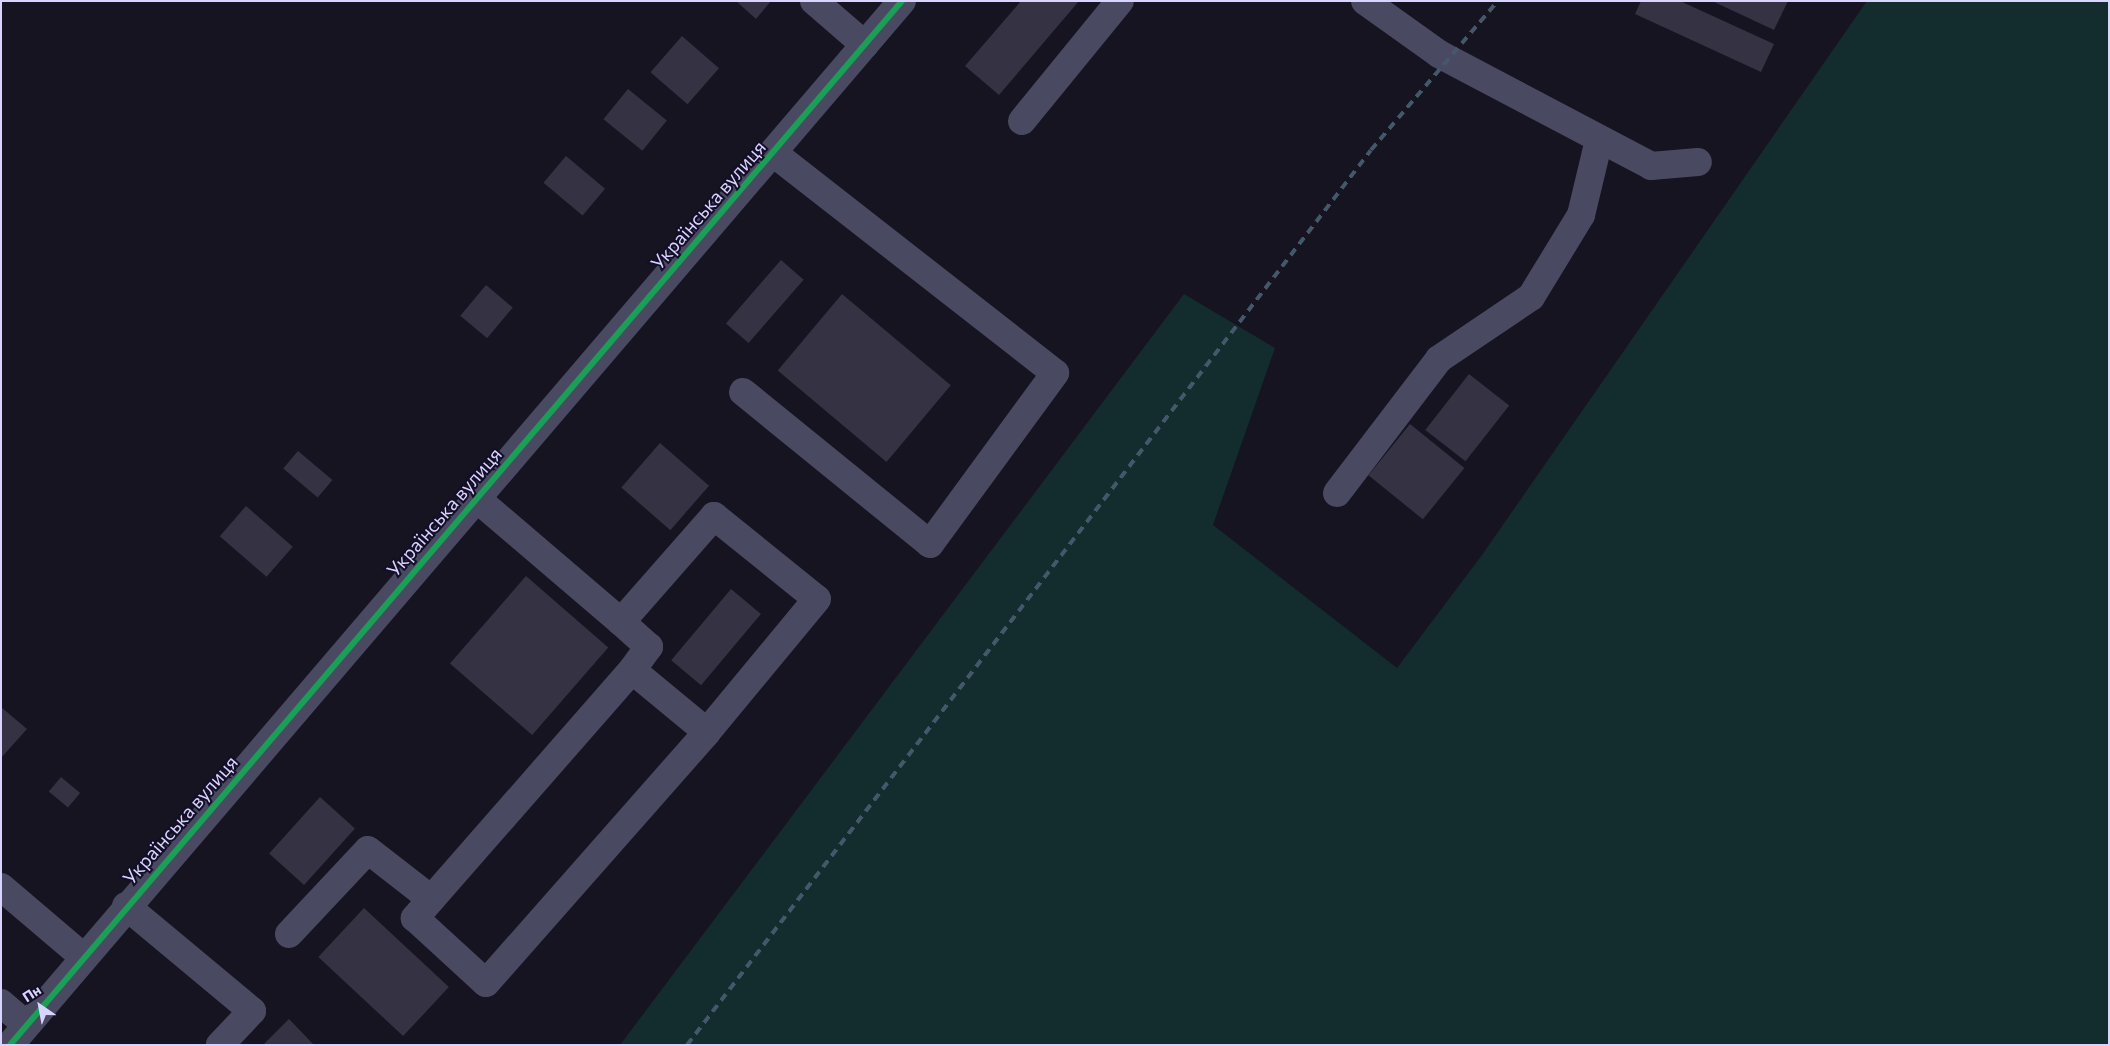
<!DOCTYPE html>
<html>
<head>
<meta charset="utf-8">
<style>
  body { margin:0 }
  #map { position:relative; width:2110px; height:1046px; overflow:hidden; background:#161421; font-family:Commissioner,sans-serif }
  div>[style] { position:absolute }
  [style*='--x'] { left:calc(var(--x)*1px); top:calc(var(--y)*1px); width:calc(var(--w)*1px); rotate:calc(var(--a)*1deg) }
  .green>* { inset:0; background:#132c2d }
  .building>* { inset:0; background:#343243; transform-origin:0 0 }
  .minor>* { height:28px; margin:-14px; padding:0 14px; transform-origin:14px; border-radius:14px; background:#4a4962 }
  .rail>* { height:4px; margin-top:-2px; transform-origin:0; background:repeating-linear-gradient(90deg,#43596b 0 8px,transparent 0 14px) }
  .cycleway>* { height:6px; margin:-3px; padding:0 3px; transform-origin:3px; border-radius:3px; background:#1a9f57 }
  span { translate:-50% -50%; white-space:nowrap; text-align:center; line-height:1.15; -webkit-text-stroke:4px #130f26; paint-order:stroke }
  .street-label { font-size:19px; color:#d9d4ff }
  .frame { position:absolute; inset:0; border:2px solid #d9d4ff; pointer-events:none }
  .north { position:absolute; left:15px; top:981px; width:50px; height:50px; -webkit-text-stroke:4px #130f26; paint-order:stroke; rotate:327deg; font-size:14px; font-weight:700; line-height:20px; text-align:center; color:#d9d4ff }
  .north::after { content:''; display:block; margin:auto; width:18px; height:22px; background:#d9d4ff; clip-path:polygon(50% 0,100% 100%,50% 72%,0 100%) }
</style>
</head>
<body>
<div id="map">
  <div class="green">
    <i style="clip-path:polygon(1867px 1px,2109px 1px,2109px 1045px,620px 1045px,1184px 294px,1275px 348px,1213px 525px,1397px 668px,1482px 555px)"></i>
  </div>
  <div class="building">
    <i style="clip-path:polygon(736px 1px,771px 1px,756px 19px)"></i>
    <i style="clip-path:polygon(1021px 1px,1079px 1px,999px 95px,965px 66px)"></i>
    <i style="clip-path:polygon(1641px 1px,1680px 1px,1774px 44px,1761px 72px,1635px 14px)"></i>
    <i style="clip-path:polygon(1712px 1px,1788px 1px,1774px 30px)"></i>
    <i style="left:682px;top:36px;width:49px;height:48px;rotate:41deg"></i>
    <i style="left:628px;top:89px;width:50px;height:39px;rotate:39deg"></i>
    <i style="left:566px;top:156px;width:51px;height:35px;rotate:40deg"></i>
    <i style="left:781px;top:260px;width:30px;height:84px;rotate:41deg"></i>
    <i style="left:486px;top:285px;width:35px;height:40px;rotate:40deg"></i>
    <i style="left:842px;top:294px;width:142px;height:100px;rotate:40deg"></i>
    <i style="left:1469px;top:374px;width:51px;height:71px;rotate:38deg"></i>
    <i style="left:1410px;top:424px;width:70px;height:66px;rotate:39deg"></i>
    <i style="left:660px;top:443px;width:65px;height:59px;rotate:41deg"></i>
    <i style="left:298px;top:451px;width:45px;height:23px;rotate:40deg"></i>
    <i style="left:246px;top:506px;width:62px;height:40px;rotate:41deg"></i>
    <i style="left:526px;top:576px;width:109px;height:116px;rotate:41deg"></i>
    <i style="left:731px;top:589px;width:39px;height:93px;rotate:40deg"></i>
    <i style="clip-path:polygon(1px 707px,27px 729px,1px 758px)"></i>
    <i style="left:61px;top:777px;width:25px;height:19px;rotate:40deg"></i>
    <i style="left:320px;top:797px;width:47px;height:76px;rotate:42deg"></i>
    <i style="left:364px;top:908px;width:116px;height:67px;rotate:43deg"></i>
    <i style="clip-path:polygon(289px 1019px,314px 1045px,263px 1045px)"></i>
  </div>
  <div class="minor">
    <i style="--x:814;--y:1;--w:67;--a:40.8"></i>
    <i style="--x:1365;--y:1;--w:91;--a:35.6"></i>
    <i style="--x:1439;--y:54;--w:240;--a:27.8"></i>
    <i style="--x:1651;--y:166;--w:47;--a:-4.9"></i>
    <i style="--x:1022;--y:121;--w:155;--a:-50.8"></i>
    <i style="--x:743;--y:392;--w:241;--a:39.1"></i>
    <i style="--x:930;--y:544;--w:212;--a:-53.8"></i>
    <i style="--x:1055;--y:373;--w:358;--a:-142"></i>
    <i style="--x:1337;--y:493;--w:168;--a:-52.7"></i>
    <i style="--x:1439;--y:359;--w:111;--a:-34"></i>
    <i style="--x:1531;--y:297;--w:96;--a:-58.6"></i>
    <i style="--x:1581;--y:215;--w:77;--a:-76.5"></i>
    <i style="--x:476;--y:498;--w:191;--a:40.5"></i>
    <i style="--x:621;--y:622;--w:141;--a:-48.7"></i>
    <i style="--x:714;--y:516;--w:132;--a:38.9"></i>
    <i style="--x:817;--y:599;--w:173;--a:129.6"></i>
    <i style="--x:707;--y:732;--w:97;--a:-140.4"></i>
    <i style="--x:632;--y:670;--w:29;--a:-54"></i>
    <i style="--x:649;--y:647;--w:38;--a:-138"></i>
    <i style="--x:632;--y:670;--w:330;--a:131.2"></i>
    <i style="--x:415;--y:918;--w:96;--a:42.5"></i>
    <i style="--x:486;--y:983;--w:334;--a:-48.6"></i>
    <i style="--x:1;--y:887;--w:106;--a:40.4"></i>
    <i style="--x:126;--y:906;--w:164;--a:39.8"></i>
    <i style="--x:252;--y:1011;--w:47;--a:133.3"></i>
    <i style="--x:289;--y:934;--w:115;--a:-46.8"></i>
    <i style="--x:368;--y:850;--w:80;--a:37.9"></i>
    <i style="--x:1;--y:1003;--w:30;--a:41"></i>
    <i style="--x:10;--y:1045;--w:1373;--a:-49.49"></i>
  </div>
  <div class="rail">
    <i style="--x:687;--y:1045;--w:1126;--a:-52.61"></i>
    <i style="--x:1371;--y:150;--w:196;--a:-49.6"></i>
  </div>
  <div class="cycleway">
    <i style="--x:10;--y:1045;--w:1373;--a:-49.49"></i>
  </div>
  <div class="street-label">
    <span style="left:708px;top:205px;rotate:-49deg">Українська вулиця</span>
    <span style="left:444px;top:512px;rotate:-49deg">Українська вулиця</span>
    <span style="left:180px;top:820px;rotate:-49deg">Українська вулиця</span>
  </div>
  <div class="frame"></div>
  <div class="north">Пн</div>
</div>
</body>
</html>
